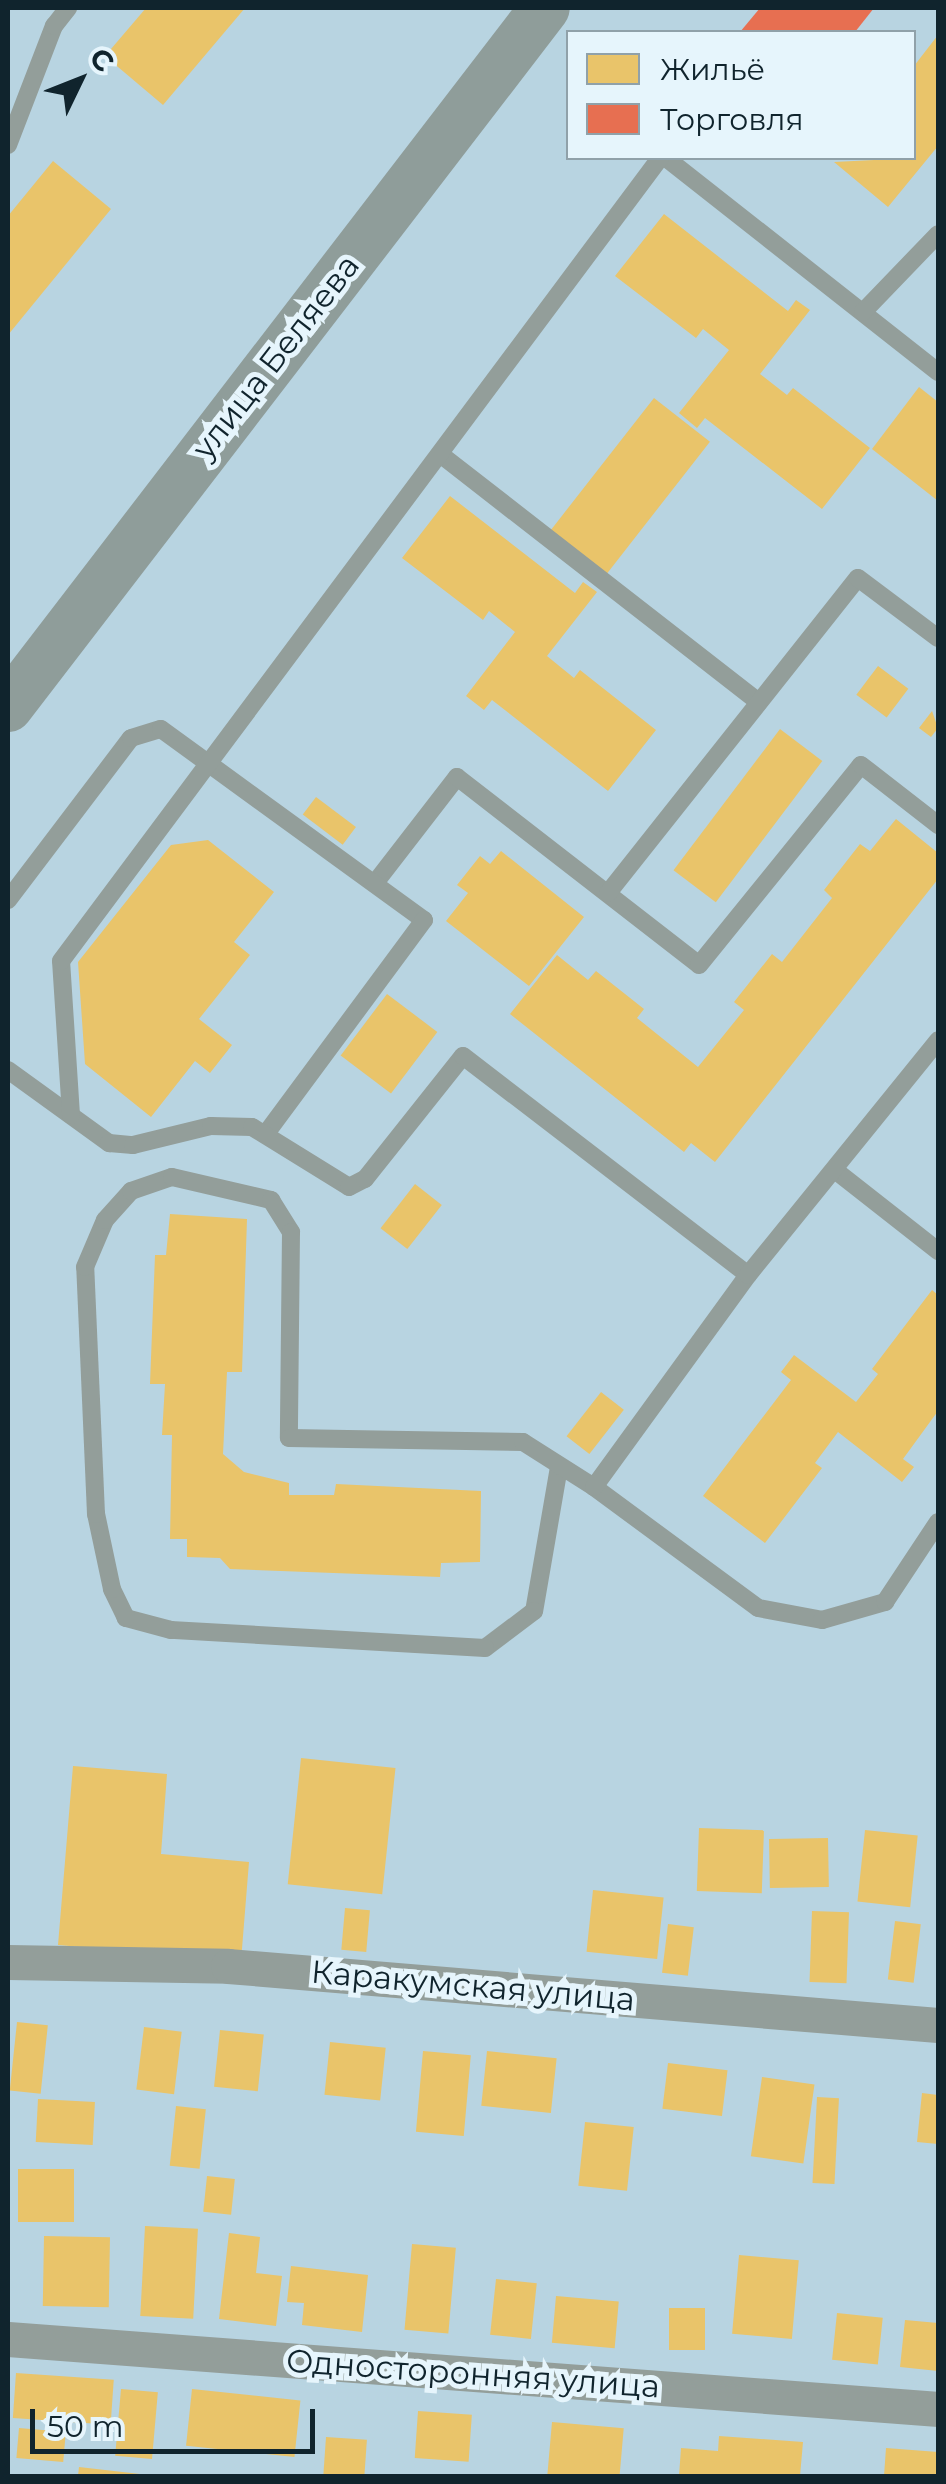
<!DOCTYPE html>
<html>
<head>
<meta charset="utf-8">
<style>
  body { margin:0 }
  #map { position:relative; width:946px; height:2484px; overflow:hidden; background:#b8d4e1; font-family:Montserrat,sans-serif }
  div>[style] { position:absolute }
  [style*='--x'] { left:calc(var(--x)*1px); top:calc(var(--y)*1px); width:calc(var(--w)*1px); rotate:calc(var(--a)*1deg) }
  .homes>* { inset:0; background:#e9c46a; transform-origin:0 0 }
  .shops>* { inset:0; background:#e76f51 }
  .service>* { height:18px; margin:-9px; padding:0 9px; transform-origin:9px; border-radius:9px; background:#939e9a }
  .minor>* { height:35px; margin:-17.5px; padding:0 17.5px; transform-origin:17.5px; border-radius:17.5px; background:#939e9a }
  .secondary>* { height:50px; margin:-25px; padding:0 25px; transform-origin:25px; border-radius:25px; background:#8f9d9a }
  span { translate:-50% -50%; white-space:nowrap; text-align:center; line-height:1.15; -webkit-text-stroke:10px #e6f5fc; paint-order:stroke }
  .street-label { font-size:32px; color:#10242d }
  .frame { position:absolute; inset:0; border:10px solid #10242d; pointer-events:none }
  .legend { position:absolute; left:566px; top:30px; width:350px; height:130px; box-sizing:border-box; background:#e6f5fc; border:2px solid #90a1a9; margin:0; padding:12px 18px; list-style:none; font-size:30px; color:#10242d }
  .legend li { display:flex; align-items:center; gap:20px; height:50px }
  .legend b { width:50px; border:2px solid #90a1a9 }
  .north { position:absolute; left:30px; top:30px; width:100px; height:100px; -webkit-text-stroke:8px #e6f5fc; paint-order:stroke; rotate:47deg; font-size:28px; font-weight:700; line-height:40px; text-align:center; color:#10242d }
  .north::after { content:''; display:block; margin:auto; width:35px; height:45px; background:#10242d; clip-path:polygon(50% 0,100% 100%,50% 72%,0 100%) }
  .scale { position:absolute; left:30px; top:2409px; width:285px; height:45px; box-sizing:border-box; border:5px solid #10242d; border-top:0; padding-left:12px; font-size:30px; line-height:35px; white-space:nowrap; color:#10242d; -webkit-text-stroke:8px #e6f5fc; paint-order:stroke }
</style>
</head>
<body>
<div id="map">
  <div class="homes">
    <i style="clip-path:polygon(146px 8px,245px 8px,163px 105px,105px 56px)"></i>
    <i style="clip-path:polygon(938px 35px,938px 146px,888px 207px,834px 162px,914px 158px,914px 66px)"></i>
    <i style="clip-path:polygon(53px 161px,111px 209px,8px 335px,8px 216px)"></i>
    <i style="clip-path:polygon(664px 214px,788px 311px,796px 300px,810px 310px,760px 374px,787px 395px,793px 388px,870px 448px,822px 509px,705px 418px,697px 428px,679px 413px,729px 350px,703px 329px,696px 338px,615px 276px)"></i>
    <i style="clip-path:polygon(919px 387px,938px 402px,938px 501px,872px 449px)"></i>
    <i style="left:654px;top:398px;width:71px;height:170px;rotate:38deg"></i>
    <i style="clip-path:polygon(450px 496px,575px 593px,583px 582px,597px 592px,547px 656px,574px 678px,580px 670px,656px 730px,608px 791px,492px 700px,484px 710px,466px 696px,515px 632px,489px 611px,483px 620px,402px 558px)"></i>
    <i style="left:878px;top:666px;width:38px;height:36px;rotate:37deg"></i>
    <i style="clip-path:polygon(932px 711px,938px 728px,931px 737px,919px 728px)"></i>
    <i style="left:780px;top:729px;width:53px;height:177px;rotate:37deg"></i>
    <i style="left:316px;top:797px;width:50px;height:22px;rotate:37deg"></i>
    <i style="clip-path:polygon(896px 819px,938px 853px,938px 879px,715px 1162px,691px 1143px,684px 1152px,510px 1014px,557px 955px,588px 980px,596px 971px,644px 1009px,637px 1018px,698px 1067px,744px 1010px,734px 1002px,772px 954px,782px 962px,832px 898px,824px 890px,860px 844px,870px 851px)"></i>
    <i style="clip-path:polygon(208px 840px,274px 892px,234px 942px,250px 955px,199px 1019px,232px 1045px,210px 1073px,195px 1061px,151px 1117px,85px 1064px,78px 962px,171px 845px)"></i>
    <i style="clip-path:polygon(501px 851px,584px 917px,529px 986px,446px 921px,468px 893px,457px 885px,480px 856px,490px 864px)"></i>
    <i style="left:387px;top:994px;width:63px;height:77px;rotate:37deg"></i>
    <i style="left:415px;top:1184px;width:34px;height:56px;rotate:38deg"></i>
    <i style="clip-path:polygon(170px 1214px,247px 1219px,242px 1372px,227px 1372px,223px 1454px,244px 1472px,289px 1483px,289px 1495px,334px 1495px,336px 1484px,481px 1491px,480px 1562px,441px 1563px,440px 1577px,230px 1569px,220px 1558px,187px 1557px,187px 1539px,170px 1539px,172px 1435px,162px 1435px,165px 1384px,150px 1384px,155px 1255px,166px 1255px)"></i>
    <i style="clip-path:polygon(932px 1290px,938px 1295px,938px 1411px,903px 1459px,914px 1467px,902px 1482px,838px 1432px,815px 1463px,822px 1468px,765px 1543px,703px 1496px,791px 1380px,781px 1372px,794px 1355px,856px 1402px,878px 1374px,872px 1369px)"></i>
    <i style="left:601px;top:1392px;width:29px;height:56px;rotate:38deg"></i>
    <i style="left:301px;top:1758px;width:95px;height:127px;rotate:6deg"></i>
    <i style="clip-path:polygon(73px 1766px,167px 1774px,161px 1854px,249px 1862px,241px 1961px,58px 1945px)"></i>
    <i style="left:699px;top:1828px;width:65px;height:63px;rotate:2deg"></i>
    <i style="left:865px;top:1830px;width:53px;height:72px;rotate:6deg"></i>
    <i style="left:828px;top:1838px;width:49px;height:59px;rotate:89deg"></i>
    <i style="left:593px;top:1890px;width:71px;height:62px;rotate:6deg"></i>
    <i style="left:345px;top:1908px;width:25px;height:42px;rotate:5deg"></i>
    <i style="left:812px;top:1911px;width:37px;height:71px;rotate:2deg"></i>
    <i style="left:895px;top:1921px;width:26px;height:59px;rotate:7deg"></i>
    <i style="left:668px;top:1924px;width:26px;height:49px;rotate:7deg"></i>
    <i style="left:17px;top:2022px;width:31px;height:69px;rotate:6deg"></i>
    <i style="left:144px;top:2027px;width:38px;height:63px;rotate:7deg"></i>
    <i style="left:220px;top:2030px;width:44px;height:57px;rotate:6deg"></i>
    <i style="left:330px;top:2042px;width:56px;height:53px;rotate:6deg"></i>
    <i style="left:423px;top:2051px;width:48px;height:81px;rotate:5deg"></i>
    <i style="left:487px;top:2051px;width:70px;height:55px;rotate:6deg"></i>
    <i style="left:668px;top:2063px;width:60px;height:46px;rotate:7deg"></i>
    <i style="left:762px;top:2077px;width:53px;height:80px;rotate:8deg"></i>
    <i style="clip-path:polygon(922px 2093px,938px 2095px,938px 2144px,917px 2142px)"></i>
    <i style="left:817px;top:2097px;width:22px;height:86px;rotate:3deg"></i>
    <i style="left:38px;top:2099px;width:57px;height:43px;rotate:3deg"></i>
    <i style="left:176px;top:2106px;width:30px;height:60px;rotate:6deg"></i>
    <i style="left:585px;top:2122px;width:49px;height:64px;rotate:6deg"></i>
    <i style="left:18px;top:2169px;width:56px;height:53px"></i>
    <i style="left:207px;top:2176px;width:28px;height:36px;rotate:6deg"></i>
    <i style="left:145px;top:2226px;width:53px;height:90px;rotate:3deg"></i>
    <i style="clip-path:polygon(229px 2233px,260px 2237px,256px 2273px,282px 2276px,276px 2326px,219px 2319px)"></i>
    <i style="left:44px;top:2236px;width:66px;height:70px;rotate:1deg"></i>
    <i style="left:412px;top:2244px;width:44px;height:86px;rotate:5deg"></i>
    <i style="left:739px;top:2255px;width:60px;height:79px;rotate:5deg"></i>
    <i style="clip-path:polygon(291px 2266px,368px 2275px,362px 2332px,302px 2325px,304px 2303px,287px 2302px)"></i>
    <i style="left:496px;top:2279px;width:41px;height:56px;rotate:6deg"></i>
    <i style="left:556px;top:2296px;width:63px;height:47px;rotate:5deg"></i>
    <i style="left:669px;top:2308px;width:36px;height:42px"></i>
    <i style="left:837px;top:2313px;width:46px;height:47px;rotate:6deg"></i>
    <i style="clip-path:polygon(905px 2320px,938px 2323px,938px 2371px,900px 2367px)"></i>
    <i style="left:16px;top:2373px;width:98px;height:45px;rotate:4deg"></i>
    <i style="left:121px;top:2389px;width:37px;height:67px;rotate:5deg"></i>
    <i style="left:192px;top:2389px;width:109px;height:57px;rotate:6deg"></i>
    <i style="left:418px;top:2411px;width:54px;height:47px;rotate:4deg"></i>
    <i style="left:552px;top:2422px;width:72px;height:54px;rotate:5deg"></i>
    <i style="left:19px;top:2428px;width:47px;height:30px;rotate:5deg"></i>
    <i style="clip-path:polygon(719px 2436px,803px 2442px,800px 2476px,679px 2476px,681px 2448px,718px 2451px)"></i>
    <i style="left:326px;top:2437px;width:41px;height:39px;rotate:4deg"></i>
    <i style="clip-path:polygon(886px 2448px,938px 2452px,938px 2476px,884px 2476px)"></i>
    <i style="clip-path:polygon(79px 2467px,140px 2474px,139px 2476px,78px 2476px)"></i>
  </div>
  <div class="shops">
    <i style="clip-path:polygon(760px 8px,874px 8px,855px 32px,740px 32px)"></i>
  </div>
  <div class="service">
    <i style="--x:8;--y:145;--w:128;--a:-68.9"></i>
    <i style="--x:54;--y:26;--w:23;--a:-52"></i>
    <i style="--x:666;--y:158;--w:346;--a:38.2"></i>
    <i style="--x:863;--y:312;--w:108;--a:-46.1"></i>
    <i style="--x:440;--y:454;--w:404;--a:37.9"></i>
    <i style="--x:375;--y:883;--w:134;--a:-52.3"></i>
    <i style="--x:457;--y:777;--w:306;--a:37.8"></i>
    <i style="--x:699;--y:965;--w:257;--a:-51"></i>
    <i style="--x:861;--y:765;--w:98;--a:37.9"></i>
    <i style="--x:608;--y:893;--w:402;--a:-51.6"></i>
    <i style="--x:858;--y:578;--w:100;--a:36.9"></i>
    <i style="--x:8;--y:900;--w:203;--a:-52.8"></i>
    <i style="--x:131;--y:738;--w:31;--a:-17"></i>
    <i style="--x:161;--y:729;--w:325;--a:36"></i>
    <i style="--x:424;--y:920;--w:267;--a:126.5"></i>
    <i style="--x:8;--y:1070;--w:125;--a:35.9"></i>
    <i style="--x:109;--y:1143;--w:24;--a:5"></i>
    <i style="--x:133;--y:1145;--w:80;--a:-13.7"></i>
    <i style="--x:211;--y:1126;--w:41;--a:1.4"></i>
    <i style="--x:252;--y:1127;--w:114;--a:31.7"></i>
    <i style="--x:349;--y:1187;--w:18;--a:-27"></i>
    <i style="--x:365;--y:1179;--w:157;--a:-51.5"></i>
    <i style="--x:463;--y:1056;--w:359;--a:37.5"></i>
    <i style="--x:71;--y:1115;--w:154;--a:-93.7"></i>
    <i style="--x:61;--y:961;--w:1002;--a:-53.28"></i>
    <i style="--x:836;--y:1171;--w:130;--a:38.1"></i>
    <i style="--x:559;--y:1467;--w:146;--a:99.8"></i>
    <i style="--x:534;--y:1611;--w:61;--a:142.9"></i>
    <i style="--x:485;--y:1648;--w:315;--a:-176.7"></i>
    <i style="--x:171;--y:1630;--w:47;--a:-165.1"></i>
    <i style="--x:126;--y:1618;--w:32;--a:-116"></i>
    <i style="--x:112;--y:1589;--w:77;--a:-102"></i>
    <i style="--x:96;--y:1514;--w:247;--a:-92.5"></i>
    <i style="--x:85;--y:1267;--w:51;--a:-66.9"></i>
    <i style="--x:105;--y:1220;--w:39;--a:-48"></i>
    <i style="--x:131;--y:1191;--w:43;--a:-18.9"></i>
    <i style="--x:172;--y:1177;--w:102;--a:13.1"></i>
    <i style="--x:271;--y:1200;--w:38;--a:58"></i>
    <i style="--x:291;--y:1232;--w:206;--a:90.6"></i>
    <i style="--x:289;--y:1438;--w:234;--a:1"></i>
    <i style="--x:523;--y:1442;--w:84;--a:32.4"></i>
    <i style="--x:594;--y:1487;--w:204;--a:36.4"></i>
    <i style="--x:758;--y:1608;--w:65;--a:10.6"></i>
    <i style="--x:822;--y:1620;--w:66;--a:-15.9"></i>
    <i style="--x:885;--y:1602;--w:96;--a:-56.5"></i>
    <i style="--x:594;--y:1487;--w:262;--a:-54"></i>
    <i style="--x:748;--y:1275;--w:302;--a:-51"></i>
  </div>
  <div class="minor">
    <i style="--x:8;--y:1962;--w:220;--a:1"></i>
    <i style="--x:228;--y:1966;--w:712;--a:4.75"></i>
    <i style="--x:8;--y:2339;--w:933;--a:4.3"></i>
  </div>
  <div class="secondary">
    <i style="--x:8;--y:707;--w:881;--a:-52.47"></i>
  </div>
  <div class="street-label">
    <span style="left:276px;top:357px;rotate:-52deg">улица Беляева</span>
    <span style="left:473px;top:1986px;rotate:5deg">Каракумская улица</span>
    <span style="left:473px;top:2374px;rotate:4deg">Односторонняя улица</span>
  </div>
  <div class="frame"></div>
  <ul class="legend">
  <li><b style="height:28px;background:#e9c46a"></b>Жильё</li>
  <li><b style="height:28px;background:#e76f51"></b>Торговля</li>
  </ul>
  <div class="north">С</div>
  <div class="scale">50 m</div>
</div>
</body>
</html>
